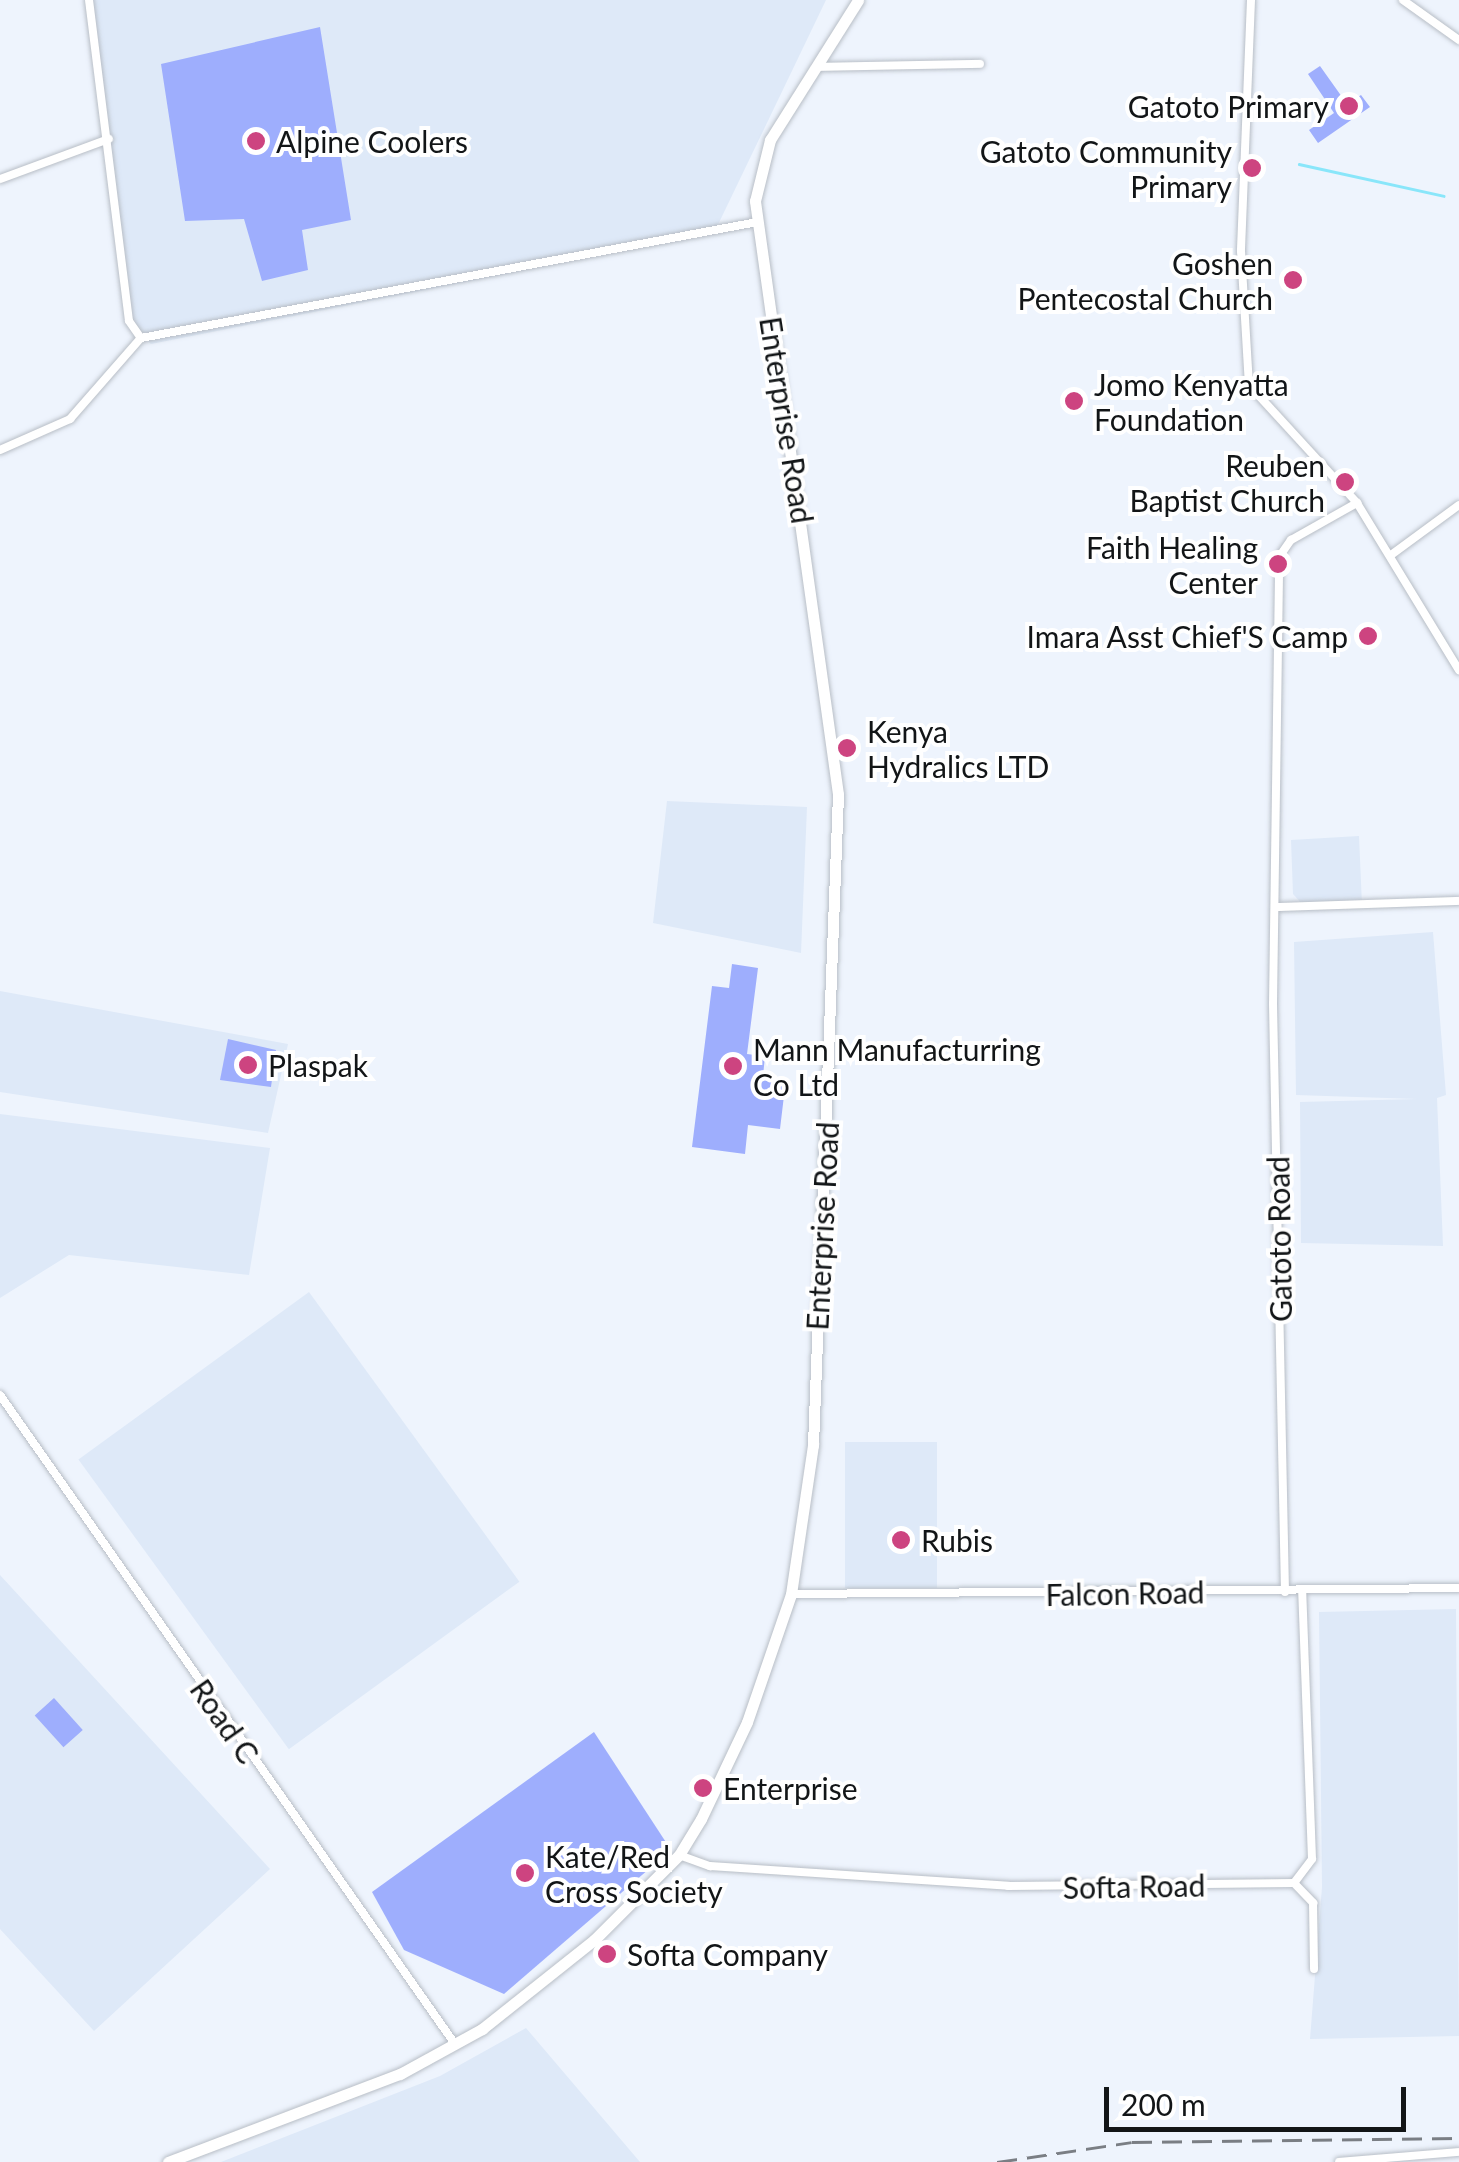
<!DOCTYPE html>
<html>
<head>
<meta charset="utf-8">
<style>
  body { margin:0 }
  #map { position:relative; width:1459px; height:2162px; overflow:hidden; background:#eef4fd; font-family:Lato,sans-serif }
  div>[style] { position:absolute }
  [style*='--x'] { left:calc(var(--x)*1px); top:calc(var(--y)*1px); width:calc(var(--w)*1px); rotate:calc(var(--a)*1deg) }
  .built>* { inset:0; background:#dee9f8; transform-origin:0 0 }
  .stream>* { height:2.5px; margin:-1.25px; padding:0 1.25px; transform-origin:1.25px; border-radius:1.25px; background:#89e6fa }
  .building>* { inset:0; background:#9eaefd; transform-origin:0 0 }
  .roads { filter:drop-shadow(0 0 2px #b8bec6) drop-shadow(0 0 2px #b8bec6) }
  .minor>* { height:8px; margin:-4px; padding:0 4px; transform-origin:4px; border-radius:4px; background:#fff }
  .secondary>* { height:11px; margin:-5.5px; padding:0 5.5px; transform-origin:5.5px; border-radius:5.5px; background:#fff }
  .rail>* { height:2.5px; margin-top:-1.25px; transform-origin:0; background:repeating-linear-gradient(90deg,#7a7e84 0 20px,transparent 0 30px) }
  .dots>* { width:28px; height:28px; translate:-50% -50%; box-sizing:border-box; border:5px solid #fff; border-radius:50% }
  span { translate:-50% -50%; white-space:nowrap; text-align:center; line-height:1.15; -webkit-text-stroke:8px #fff; paint-order:stroke }
  .poi-label { font-size:30px; color:#121517 }
  .right { translate:-100% -50%; text-align:right }
  .left { translate:0 -50%; text-align:left }
  .street-label { font-size:30px; color:#121517 }
  .scale { position:absolute; left:1104px; top:2087px; width:302px; height:45px; box-sizing:border-box; border:5px solid #121517; border-top:0; padding-left:12px; font-size:30px; line-height:35px; white-space:nowrap; color:#121517; -webkit-text-stroke:8px #fff; paint-order:stroke }
</style>
</head>
<body>
<div id="map">
  <div class="built">
    <i style="clip-path:polygon(88px 0,826px 0,714px 233px,151px 344px,132px 326px)"></i>
    <i style="clip-path:polygon(667px 801px,807px 807px,801px 953px,653px 923px)"></i>
    <i style="clip-path:polygon(1359px 836px,1362px 905px,1303px 905px,1293px 894px,1291px 840px)"></i>
    <i style="clip-path:polygon(1433px 932px,1446px 1095px,1437px 1098px,1443px 1246px,1301px 1243px,1300px 1102px,1417px 1099px,1296px 1095px,1294px 942px)"></i>
    <i style="clip-path:polygon(0 991px,288px 1044px,268px 1133px,0 1092px)"></i>
    <i style="clip-path:polygon(0 1114px,270px 1148px,249px 1275px,69px 1255px,0 1298px)"></i>
    <i style="left:309px;top:1292px;width:358px;height:285px;rotate:54deg"></i>
    <i style="left:937px;top:1442px;width:146px;height:92px;rotate:90deg"></i>
    <i style="clip-path:polygon(0 1575px,270px 1869px,94px 2031px,0 1929px)"></i>
    <i style="clip-path:polygon(1456px 1609px,1459px 2036px,1310px 2039px,1322px 1887px,1319px 1612px)"></i>
    <i style="clip-path:polygon(526px 2028px,640px 2162px,221px 2162px,440px 2076px)"></i>
  </div>
  <div class="stream">
    <i style="--x:1299;--y:164;--w:148;--a:12.4"></i>
  </div>
  <div class="building">
    <i style="clip-path:polygon(320px 27px,351px 220px,302px 230px,308px 270px,262px 281px,244px 219px,185px 221px,161px 64px)"></i>
    <i style="clip-path:polygon(1320px 66px,1347px 104px,1361px 95px,1370px 107px,1318px 143px,1309px 130px,1334px 113px,1308px 74px)"></i>
    <i style="clip-path:polygon(732px 964px,758px 968px,747px 1054px,765px 1056px,763px 1076px,786px 1079px,780px 1129px,748px 1125px,745px 1154px,692px 1147px,712px 986px,729px 988px)"></i>
    <i style="clip-path:polygon(228px 1039px,276px 1050px,271px 1087px,220px 1080px)"></i>
    <i style="left:54px;top:1698px;width:43px;height:26px;rotate:48deg"></i>
    <i style="clip-path:polygon(594px 1732px,671px 1850px,504px 1994px,404px 1950px,372px 1892px)"></i>
  </div>
  <div class="roads">
    <div class="minor">
      <i style="--x:89;--y:0;--w:323;--a:82.9"></i>
      <i style="--x:129;--y:321;--w:21;--a:55"></i>
      <i style="--x:141;--y:338;--w:627;--a:-10.66"></i>
      <i style="--x:1251;--y:0;--w:251;--a:92.3"></i>
      <i style="--x:1241;--y:251;--w:134;--a:86.6"></i>
      <i style="--x:1249;--y:385;--w:160;--a:47.5"></i>
      <i style="--x:1357;--y:503;--w:196;--a:58.6"></i>
      <i style="--x:1403;--y:0;--w:69;--a:35.5"></i>
      <i style="--x:817;--y:67;--w:163;--a:-1.1"></i>
      <i style="--x:0;--y:179;--w:116;--a:-20.2"></i>
      <i style="--x:0;--y:450;--w:77;--a:-23.9"></i>
      <i style="--x:70;--y:419;--w:108;--a:-48.8"></i>
      <i style="--x:1391;--y:555;--w:84;--a:-36.3"></i>
      <i style="--x:1276;--y:907;--w:183;--a:-1.9"></i>
      <i style="--x:0;--y:1395;--w:793;--a:54.97"></i>
      <i style="--x:1285;--y:1592;--w:588;--a:-91.17"></i>
      <i style="--x:1273;--y:1004;--w:447;--a:-89.2"></i>
      <i style="--x:1279;--y:557;--w:21;--a:-55"></i>
      <i style="--x:1291;--y:540;--w:76;--a:-29.3"></i>
      <i style="--x:791;--y:1594;--w:668;--a:-0.51"></i>
      <i style="--x:679;--y:1855;--w:33;--a:20"></i>
      <i style="--x:710;--y:1866;--w:299;--a:3.8"></i>
      <i style="--x:1008;--y:1886;--w:286;--a:-0.6"></i>
      <i style="--x:1294;--y:1883;--w:30;--a:-53"></i>
      <i style="--x:1312;--y:1859;--w:267;--a:-92.1"></i>
      <i style="--x:1294;--y:1883;--w:28;--a:46"></i>
      <i style="--x:1313;--y:1903;--w:66;--a:89.1"></i>
      <i style="--x:1339;--y:2162;--w:120;--a:-4.8"></i>
    </div>
    <div class="secondary">
      <i style="--x:168;--y:2162;--w:248;--a:-20.8"></i>
      <i style="--x:400;--y:2074;--w:94;--a:-28.8"></i>
      <i style="--x:482;--y:2029;--w:143;--a:-38.5"></i>
      <i style="--x:594;--y:1940;--w:120;--a:-45"></i>
      <i style="--x:679;--y:1855;--w:42;--a:-58.6"></i>
      <i style="--x:701;--y:1819;--w:107;--a:-64.6"></i>
      <i style="--x:747;--y:1722;--w:135;--a:-71"></i>
      <i style="--x:791;--y:1594;--w:151;--a:-81.6"></i>
      <i style="--x:813;--y:1445;--w:651;--a:-87.8"></i>
      <i style="--x:838;--y:794;--w:599;--a:-97.97"></i>
      <i style="--x:755;--y:201;--w:63;--a:-76.2"></i>
      <i style="--x:770;--y:140;--w:165;--a:-57.8"></i>
    </div>
  </div>
  <div class="rail">
    <i style="--x:997;--y:2162;--w:136;--a:-8.4"></i>
    <i style="--x:1132;--y:2142;--w:327;--a:-0.7"></i>
  </div>
  <div class="dots">
    <i style="left:1349px;top:106px;background:#cd4480"></i>
    <i style="left:256px;top:141px;background:#cd4480"></i>
    <i style="left:1252px;top:168px;background:#cd4480"></i>
    <i style="left:1293px;top:280px;background:#cd4480"></i>
    <i style="left:1074px;top:401px;background:#cd4480"></i>
    <i style="left:1345px;top:482px;background:#cd4480"></i>
    <i style="left:1278px;top:564px;background:#cd4480"></i>
    <i style="left:1368px;top:636px;background:#cd4480"></i>
    <i style="left:847px;top:748px;background:#cd4480"></i>
    <i style="left:248px;top:1065px;background:#cd4480"></i>
    <i style="left:733px;top:1066px;background:#cd4480"></i>
    <i style="left:901px;top:1540px;background:#cd4480"></i>
    <i style="left:703px;top:1788px;background:#cd4480"></i>
    <i style="left:525px;top:1873px;background:#cd4480"></i>
    <i style="left:607px;top:1954px;background:#cd4480"></i>
  </div>
  <div class="poi-label">
    <span class="right" style="left:1329px;top:106px">Gatoto Primary</span>
    <span class="left" style="left:276px;top:141px">Alpine Coolers</span>
    <span class="right" style="left:1232px;top:168px">Gatoto Community<br>Primary</span>
    <span class="right" style="left:1273px;top:280px">Goshen<br>Pentecostal Church</span>
    <span class="left" style="left:1094px;top:401px">Jomo Kenyatta<br>Foundation</span>
    <span class="right" style="left:1325px;top:482px">Reuben<br>Baptist Church</span>
    <span class="right" style="left:1258px;top:564px">Faith Healing<br>Center</span>
    <span class="right" style="left:1348px;top:636px">Imara Asst Chief'S Camp</span>
    <span class="left" style="left:867px;top:748px">Kenya<br>Hydralics LTD</span>
    <span class="left" style="left:753px;top:1066px">Mann Manufacturring<br>Co Ltd</span>
    <span class="left" style="left:268px;top:1065px">Plaspak</span>
    <span class="left" style="left:921px;top:1540px">Rubis</span>
    <span class="left" style="left:723px;top:1788px">Enterprise</span>
    <span class="left" style="left:545px;top:1873px">Kate/Red<br>Cross Society</span>
    <span class="left" style="left:627px;top:1954px">Softa Company</span>
  </div>
  <div class="street-label">
    <span style="left:787px;top:420px;rotate:81deg">Enterprise Road</span>
    <span style="left:822px;top:1226px;rotate:-87deg">Enterprise Road</span>
    <span style="left:1279px;top:1239px;rotate:-91deg">Gatoto Road</span>
    <span style="left:1125px;top:1593px;rotate:-1deg">Falcon Road</span>
    <span style="left:225px;top:1721px;rotate:55deg">Road C</span>
    <span style="left:1134px;top:1886px;rotate:-1deg">Softa Road</span>
  </div>
  <div class="scale">200 m</div>
</div>
</body>
</html>
